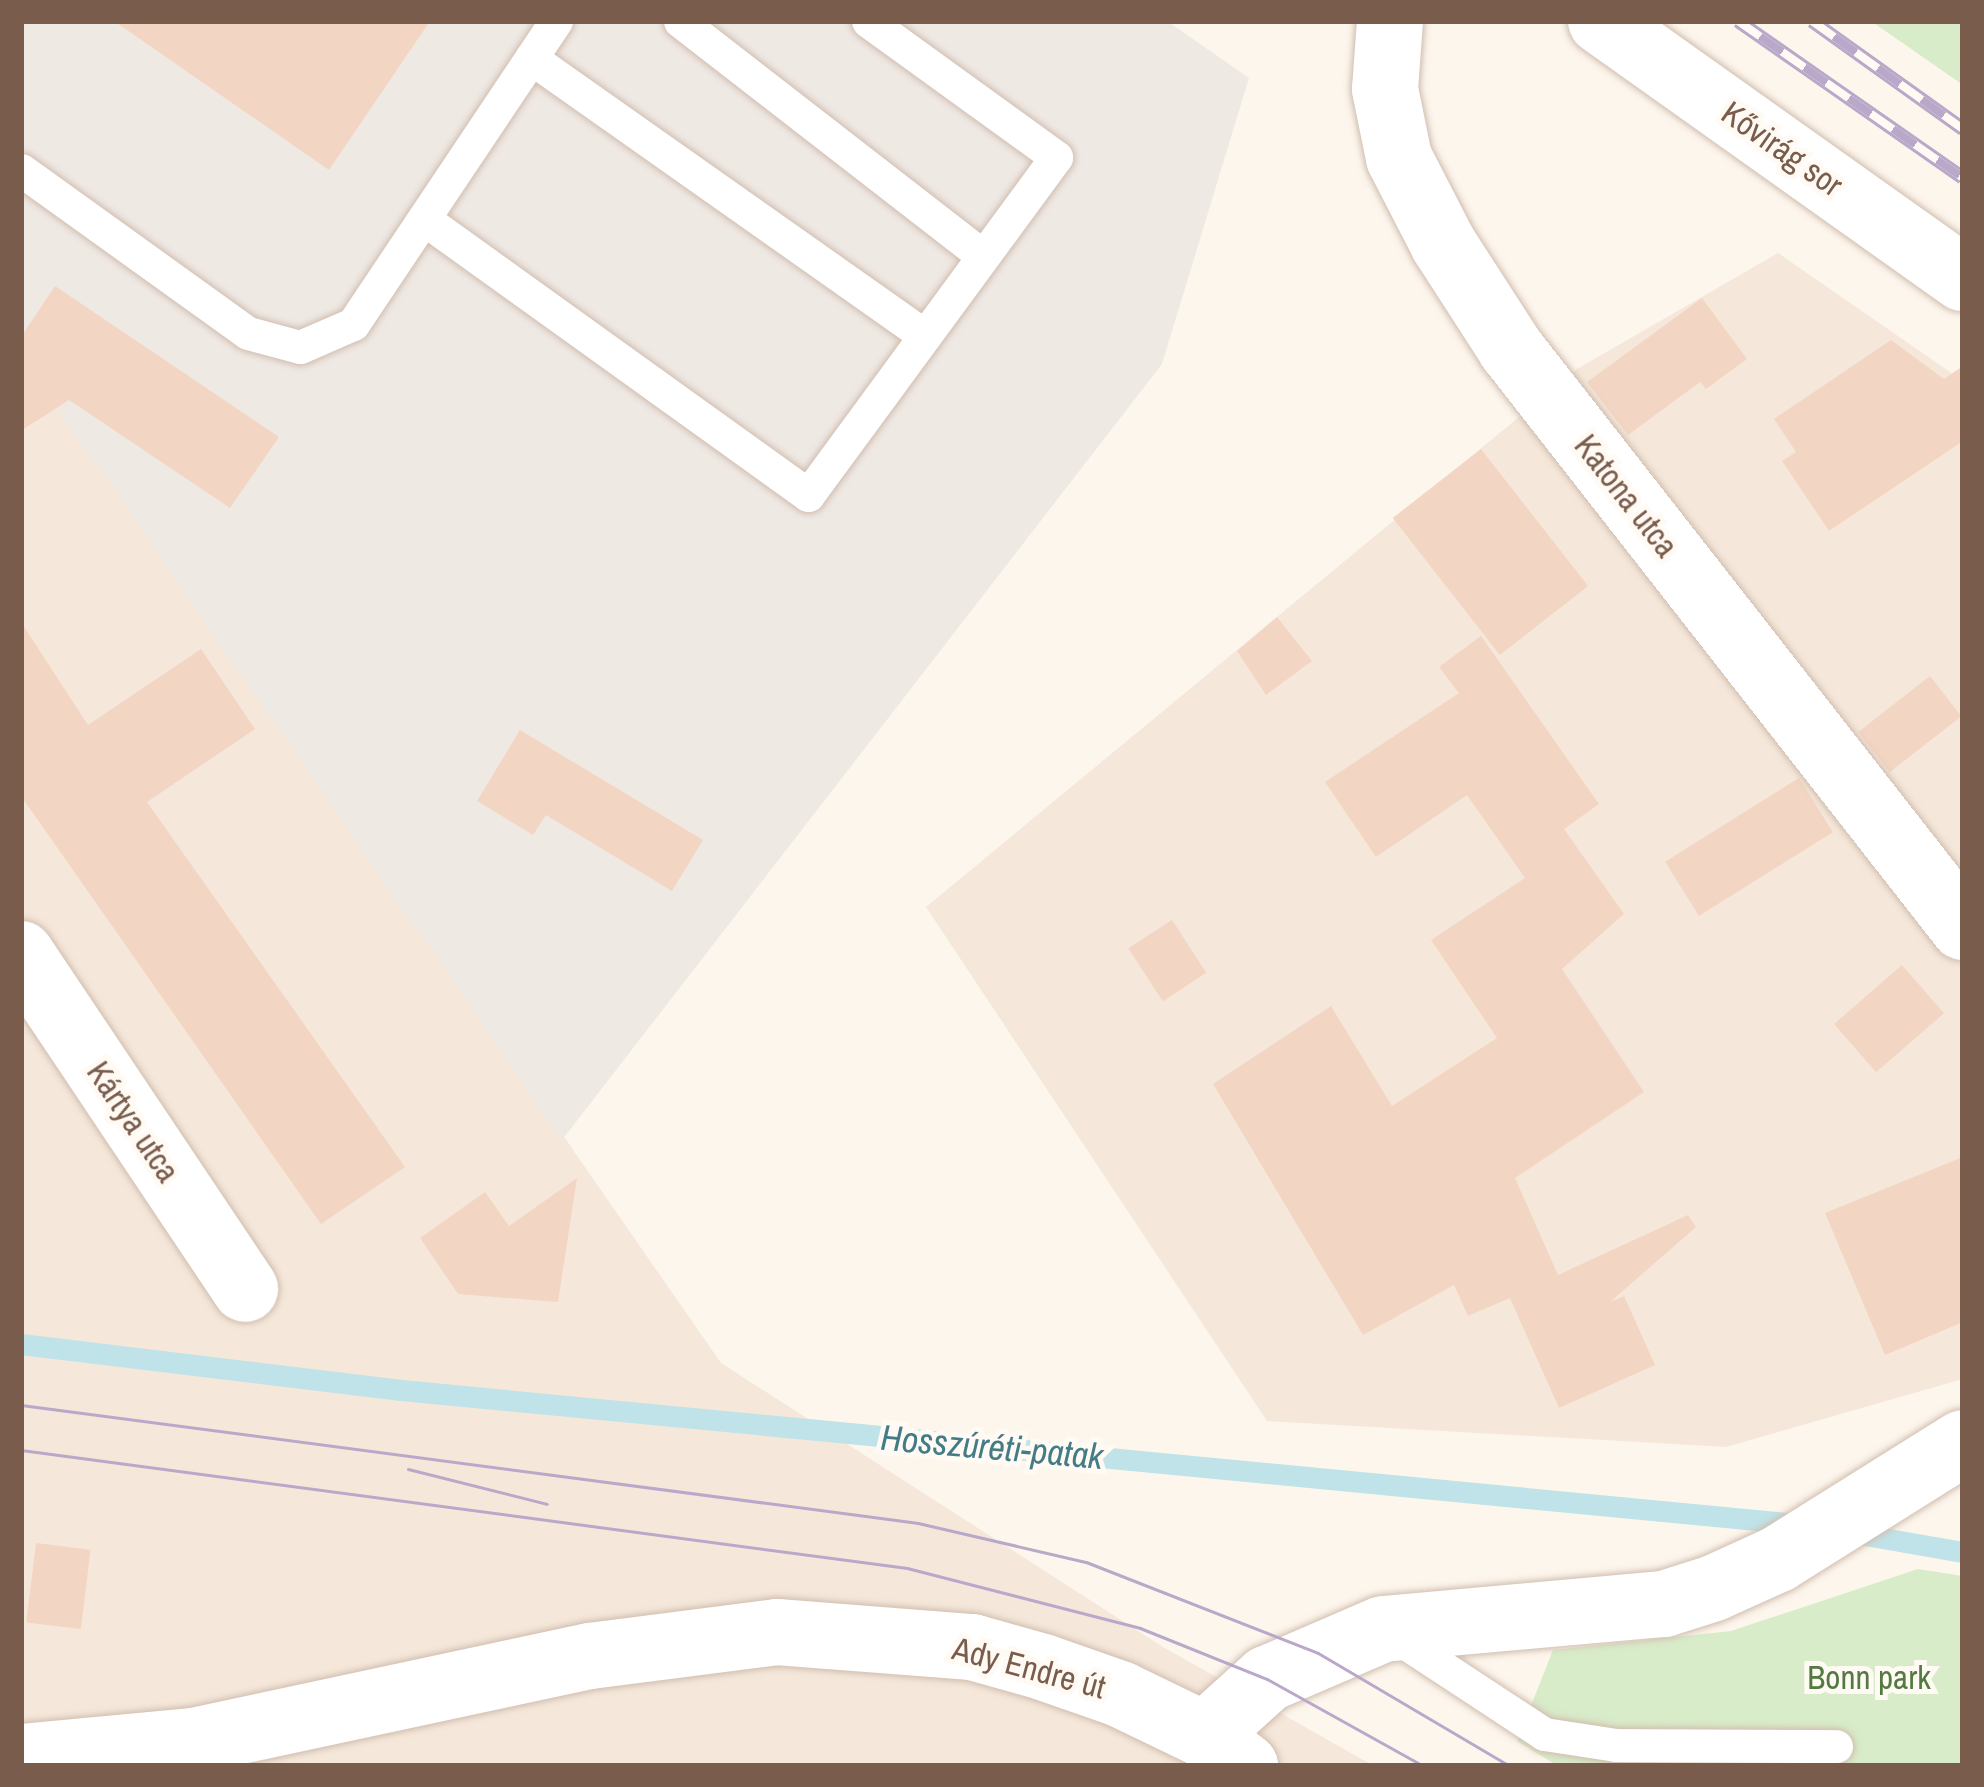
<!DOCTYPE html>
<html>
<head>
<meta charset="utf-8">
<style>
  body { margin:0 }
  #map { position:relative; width:1984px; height:1787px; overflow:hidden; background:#fdf6ec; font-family:"Archivo Narrow",sans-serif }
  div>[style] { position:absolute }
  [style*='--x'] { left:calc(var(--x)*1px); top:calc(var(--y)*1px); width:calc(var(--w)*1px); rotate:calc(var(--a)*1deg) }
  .residential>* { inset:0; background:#f5e8da }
  .industrial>* { inset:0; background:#efe9e4 }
  .green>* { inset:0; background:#d8ecc9 }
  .stream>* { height:21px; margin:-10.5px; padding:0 10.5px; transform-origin:10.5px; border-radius:10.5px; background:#bfe3e8 }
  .building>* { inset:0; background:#f3d5c3; transform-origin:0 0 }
  .roads { filter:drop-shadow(0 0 3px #d1beb0) drop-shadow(0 0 3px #d1beb0) }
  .lane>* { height:33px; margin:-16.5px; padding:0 16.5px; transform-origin:16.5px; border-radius:16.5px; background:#fff }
  .street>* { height:66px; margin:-33px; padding:0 33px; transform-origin:33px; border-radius:33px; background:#fff }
  .secondary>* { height:66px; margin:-33px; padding:0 33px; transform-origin:33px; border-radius:33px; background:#fff }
  .tram>* { height:3px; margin:-1.5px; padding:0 1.5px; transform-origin:1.5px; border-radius:1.5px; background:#b9a8c9 }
  .rail>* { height:14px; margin-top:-7px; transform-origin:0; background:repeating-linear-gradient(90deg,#fffaf3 0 27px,#b9a8c9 0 54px); box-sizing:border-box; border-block:3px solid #b9a8c9 }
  span { translate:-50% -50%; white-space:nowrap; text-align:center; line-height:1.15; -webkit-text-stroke:10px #fffaf3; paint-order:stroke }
  .street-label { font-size:33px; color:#7a5c4d }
  .park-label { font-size:33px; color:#537a41 }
  .water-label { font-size:36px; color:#437c86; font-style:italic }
  .frame { position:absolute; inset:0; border:24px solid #7a5c4d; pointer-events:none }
</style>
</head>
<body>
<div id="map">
  <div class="residential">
    <i style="clip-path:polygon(1778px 253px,1963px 381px,1963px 1379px,1726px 1447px,1267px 1421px,926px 907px,1577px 369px)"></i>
    <i style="clip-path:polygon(58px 408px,721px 1363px,1163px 1647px,1374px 1766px,21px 1766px,21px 431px)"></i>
  </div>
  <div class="industrial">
    <i style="clip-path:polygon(21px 21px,1167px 21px,1249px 78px,1162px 364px,562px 1140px,58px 409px,37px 421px,21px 402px)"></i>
  </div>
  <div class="green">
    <i style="clip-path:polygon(1871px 21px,1963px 21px,1963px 85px)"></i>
    <i style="clip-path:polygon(1918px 1569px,1963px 1576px,1963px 1766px,1558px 1766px,1517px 1741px,1553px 1650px,1731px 1631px)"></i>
  </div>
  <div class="stream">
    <i style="--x:21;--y:1344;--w:383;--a:6.9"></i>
    <i style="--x:401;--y:1390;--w:1404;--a:5.48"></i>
    <i style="--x:1848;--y:1532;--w:117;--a:9.9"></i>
  </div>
  <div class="building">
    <i style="clip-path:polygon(114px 21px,430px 21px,329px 170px)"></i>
    <i style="clip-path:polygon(55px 286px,279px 437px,230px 508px,69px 400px,21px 431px,21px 337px)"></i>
    <i style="clip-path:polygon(1702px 298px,1747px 359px,1706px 389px,1700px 382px,1628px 435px,1587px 382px)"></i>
    <i style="clip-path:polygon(1891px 340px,1944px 379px,1963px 366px,1963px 441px,1829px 531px,1782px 461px,1796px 452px,1774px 419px)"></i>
    <i style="left:1481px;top:449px;width:174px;height:112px;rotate:52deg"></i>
    <i style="clip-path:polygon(1277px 617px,1312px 661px,1266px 695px,1237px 651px)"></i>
    <i style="clip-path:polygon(21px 622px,88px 725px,201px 649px,255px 729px,147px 802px,405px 1167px,321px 1224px,21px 796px)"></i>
    <i style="clip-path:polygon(1481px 636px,1599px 804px,1564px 829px,1624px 914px,1562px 969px,1644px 1092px,1515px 1178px,1558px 1275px,1688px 1215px,1696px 1227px,1610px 1302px,1624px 1296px,1655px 1365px,1559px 1408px,1510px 1298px,1468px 1316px,1454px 1285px,1363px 1335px,1213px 1084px,1331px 1006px,1392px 1106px,1497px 1038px,1431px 940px,1525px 878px,1467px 795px,1376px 857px,1325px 782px,1459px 693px,1439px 667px)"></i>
    <i style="left:1930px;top:676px;width:51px;height:91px;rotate:52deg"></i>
    <i style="clip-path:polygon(520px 730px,703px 840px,672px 891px,546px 815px,533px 835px,477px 801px)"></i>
    <i style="left:1799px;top:778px;width:64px;height:158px;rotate:58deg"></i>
    <i style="left:1172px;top:920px;width:63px;height:52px;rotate:57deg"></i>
    <i style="left:1902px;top:965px;width:64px;height:90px;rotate:49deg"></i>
    <i style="clip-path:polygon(1963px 1157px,1963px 1322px,1885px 1355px,1825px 1213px)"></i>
    <i style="clip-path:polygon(577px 1178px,558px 1302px,458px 1294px,420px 1238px,485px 1192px,509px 1226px)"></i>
    <i style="left:36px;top:1543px;width:55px;height:80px;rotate:7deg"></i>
  </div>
  <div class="roads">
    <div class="lane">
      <i style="--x:680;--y:21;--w:383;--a:37.8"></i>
      <i style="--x:531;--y:58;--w:482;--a:35.2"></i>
      <i style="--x:21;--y:170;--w:279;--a:35.7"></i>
      <i style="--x:248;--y:333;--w:54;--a:15.1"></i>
      <i style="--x:300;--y:347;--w:58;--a:-23.5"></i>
      <i style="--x:353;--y:324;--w:365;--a:-56.2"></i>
      <i style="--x:424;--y:219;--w:473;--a:35.7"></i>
      <i style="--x:808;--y:495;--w:419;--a:-53.7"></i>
      <i style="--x:1056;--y:157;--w:232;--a:-144.1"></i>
      <i style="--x:1395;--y:1636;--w:178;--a:33.3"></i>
      <i style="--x:1544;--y:1734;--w:73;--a:8.7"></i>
      <i style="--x:1616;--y:1745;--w:220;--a:0.3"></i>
    </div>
    <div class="street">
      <i style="--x:1390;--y:21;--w:68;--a:94.2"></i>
      <i style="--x:1385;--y:89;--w:70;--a:78.5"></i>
      <i style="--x:1399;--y:158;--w:98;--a:62.7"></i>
      <i style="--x:1444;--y:245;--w:124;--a:57.2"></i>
      <i style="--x:1511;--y:349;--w:734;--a:51.97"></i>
      <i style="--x:1601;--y:21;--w:444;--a:35.4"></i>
      <i style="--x:21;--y:954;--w:403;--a:56.2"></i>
    </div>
    <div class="secondary">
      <i style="--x:1205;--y:1735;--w:84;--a:-42.1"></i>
      <i style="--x:1267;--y:1679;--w:126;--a:-23.3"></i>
      <i style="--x:1383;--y:1629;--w:282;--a:-5.1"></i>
      <i style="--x:1664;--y:1604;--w:52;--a:-17.7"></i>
      <i style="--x:1714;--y:1588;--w:70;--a:-24.4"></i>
      <i style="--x:1778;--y:1559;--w:218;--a:-32.1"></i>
      <i style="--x:21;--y:1757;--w:173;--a:-5.3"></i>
      <i style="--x:193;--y:1741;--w:406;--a:-12.1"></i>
      <i style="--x:590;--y:1656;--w:189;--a:-7.3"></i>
      <i style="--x:777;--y:1632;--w:196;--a:4.4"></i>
      <i style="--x:972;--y:1647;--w:74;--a:15.7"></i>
      <i style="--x:1043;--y:1667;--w:82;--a:19.3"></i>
      <i style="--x:1120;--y:1694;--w:94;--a:25.8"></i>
      <i style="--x:1205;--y:1735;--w:51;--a:37.8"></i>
    </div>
  </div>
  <div class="tram">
    <i style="--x:21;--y:1405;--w:905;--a:7.49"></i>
    <i style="--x:918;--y:1523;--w:172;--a:13.1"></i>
    <i style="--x:1086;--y:1562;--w:249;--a:21.4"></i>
    <i style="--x:1318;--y:1653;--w:223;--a:30.5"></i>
    <i style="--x:21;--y:1450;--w:894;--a:7.59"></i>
    <i style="--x:907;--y:1568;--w:241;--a:14.4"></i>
    <i style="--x:1140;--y:1628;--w:137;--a:21.9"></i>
    <i style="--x:1267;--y:1679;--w:179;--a:29.1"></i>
    <i style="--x:408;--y:1469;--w:143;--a:14.1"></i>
  </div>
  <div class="rail">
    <i style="--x:1738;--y:21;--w:274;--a:34.9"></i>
    <i style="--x:1812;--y:21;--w:186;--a:35.6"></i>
  </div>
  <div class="street-label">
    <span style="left:1782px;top:149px;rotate:35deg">Kővirág sor</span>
    <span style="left:1626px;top:496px;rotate:52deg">Katona utca</span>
    <span style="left:133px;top:1122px;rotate:56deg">Kártya utca</span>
    <span style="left:1029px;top:1668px;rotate:15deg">Ady Endre út</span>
  </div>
  <div class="park-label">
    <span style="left:1869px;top:1678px">Bonn park</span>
  </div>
  <div class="water-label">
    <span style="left:992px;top:1447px;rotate:5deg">Hosszúréti-patak</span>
  </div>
  <div class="frame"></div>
</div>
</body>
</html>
